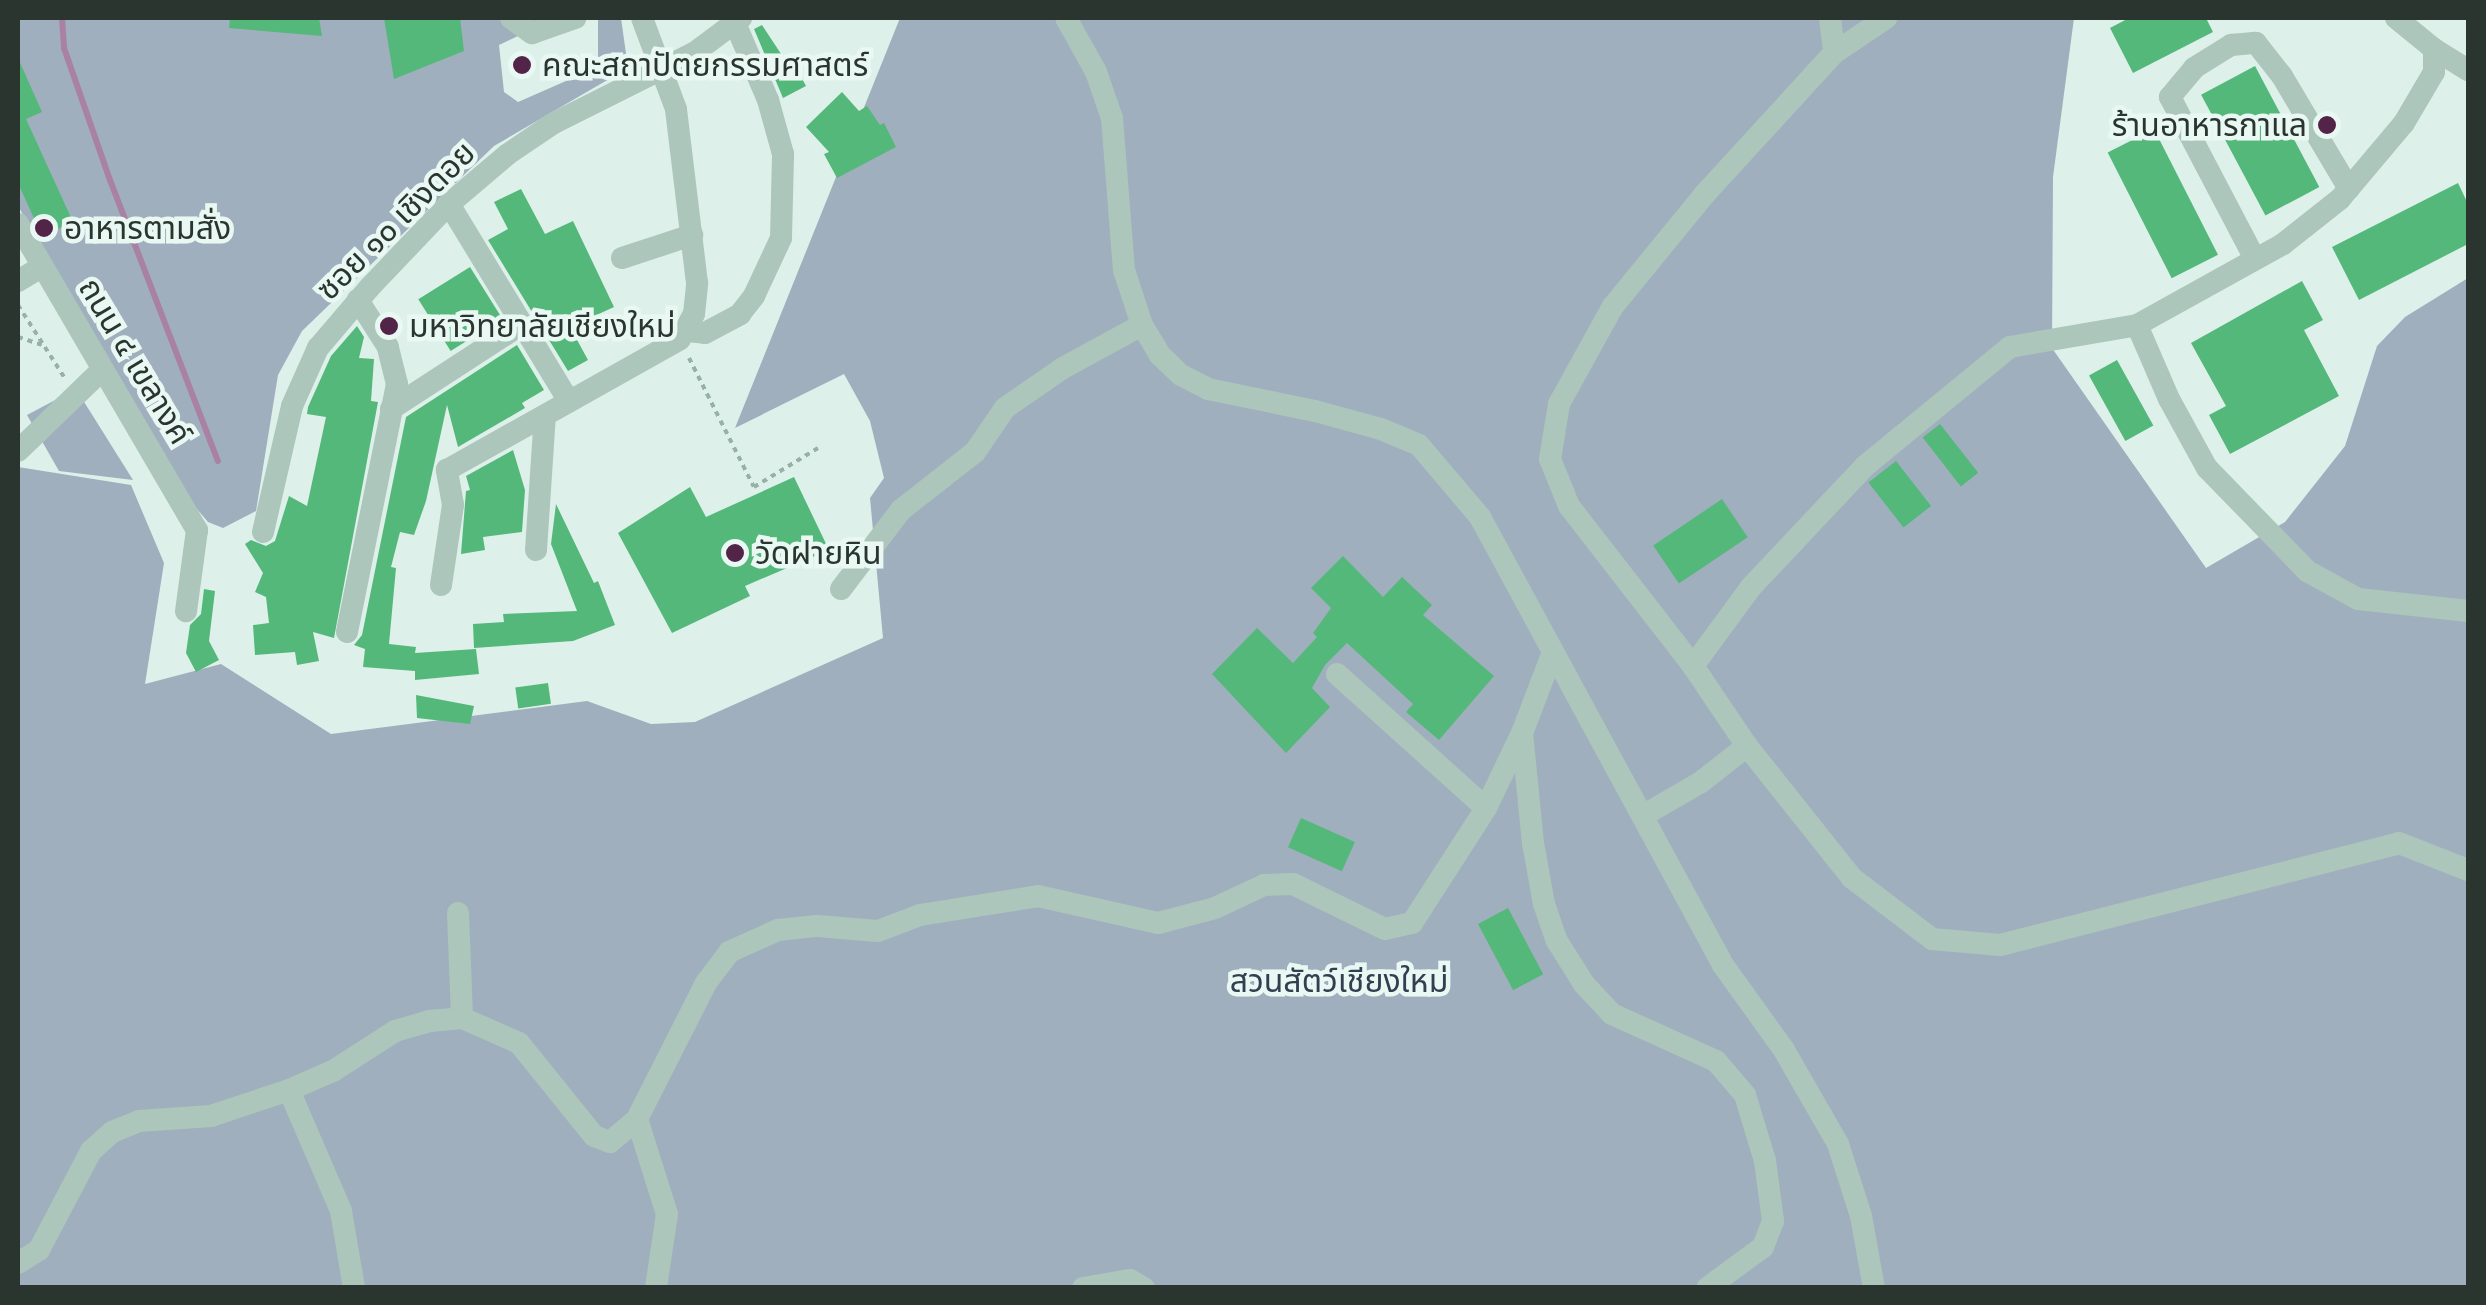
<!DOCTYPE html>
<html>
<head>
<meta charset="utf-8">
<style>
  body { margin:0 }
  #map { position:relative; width:2486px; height:1305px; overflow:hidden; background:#def0ea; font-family:"Space Grotesk","Noto Sans Thai",sans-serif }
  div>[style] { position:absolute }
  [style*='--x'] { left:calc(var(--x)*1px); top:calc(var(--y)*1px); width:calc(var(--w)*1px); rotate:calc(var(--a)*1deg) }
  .green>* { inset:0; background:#a0afbd }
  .stream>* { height:6px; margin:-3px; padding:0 3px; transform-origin:3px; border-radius:3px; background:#a981a2 }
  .building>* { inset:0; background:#54b87b; transform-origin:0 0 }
  .path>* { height:4px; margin-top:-2px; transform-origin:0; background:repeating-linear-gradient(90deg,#96b2a6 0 5px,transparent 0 10px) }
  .minor>* { height:22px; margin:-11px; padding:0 11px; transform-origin:11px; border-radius:11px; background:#acc6bc }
  .dots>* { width:28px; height:28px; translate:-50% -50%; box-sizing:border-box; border:5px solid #eaf8f4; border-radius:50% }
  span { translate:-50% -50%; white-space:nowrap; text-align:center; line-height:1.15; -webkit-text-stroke:9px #eaf8f4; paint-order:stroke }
  .poi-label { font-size:32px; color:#2a352f }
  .left { translate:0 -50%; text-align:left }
  .right { translate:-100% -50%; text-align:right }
  .street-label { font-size:32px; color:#2a352f }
  .park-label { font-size:32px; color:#304051 }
  .frame { position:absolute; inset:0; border:20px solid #2a352f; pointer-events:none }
</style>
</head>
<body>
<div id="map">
  <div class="green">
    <i style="clip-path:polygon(18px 18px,556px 18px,499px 45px,504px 92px,518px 102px,598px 67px,598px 18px,621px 18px,628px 68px,494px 146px,302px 331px,278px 375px,256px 511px,223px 528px,208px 522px,191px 502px,18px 206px)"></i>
    <i style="clip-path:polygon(900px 18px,2074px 18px,2053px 177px,2052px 348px,2206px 568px,2285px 522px,2345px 446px,2377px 346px,2405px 317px,2468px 278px,2468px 1287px,18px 1287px,18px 467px,131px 485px,164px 563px,145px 684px,221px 664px,331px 734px,587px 701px,651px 724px,695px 722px,883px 638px,870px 498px,884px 478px,870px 421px,844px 374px,735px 428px)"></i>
    <i style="clip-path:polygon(76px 389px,133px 480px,59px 471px,27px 415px)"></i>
  </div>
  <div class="stream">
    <i style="--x:62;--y:18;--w:30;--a:86"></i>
    <i style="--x:64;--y:48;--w:140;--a:70.8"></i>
    <i style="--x:110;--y:180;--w:301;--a:69"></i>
  </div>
  <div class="building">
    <i style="clip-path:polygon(230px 18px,319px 18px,322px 36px,229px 28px)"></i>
    <i style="clip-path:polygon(384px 18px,460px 18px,464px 51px,394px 79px)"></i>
    <i style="clip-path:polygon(2129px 18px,2206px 18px,2213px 32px,2133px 73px,2110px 28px)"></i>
    <i style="clip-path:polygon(762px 25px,787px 63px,792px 60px,806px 86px,783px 98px,754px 29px)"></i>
    <i style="clip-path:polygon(18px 58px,42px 112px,26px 119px,73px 222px,42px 236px,18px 183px)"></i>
    <i style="left:2255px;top:66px;width:137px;height:61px;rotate:62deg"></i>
    <i style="clip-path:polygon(842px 92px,859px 111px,867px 106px,880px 125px,884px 123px,896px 147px,837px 178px,824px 154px,829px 152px,806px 127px)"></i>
    <i style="left:2154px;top:129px;width:141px;height:52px;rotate:63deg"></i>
    <i style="clip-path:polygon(2458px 183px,2468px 204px,2468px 244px,2359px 300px,2332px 247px)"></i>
    <i style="clip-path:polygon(521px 189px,545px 234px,573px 221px,614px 307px,570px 327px,588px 360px,568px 371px,488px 240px,508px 229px,494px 202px)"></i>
    <i style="left:470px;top:267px;width:61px;height:61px;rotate:58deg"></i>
    <i style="clip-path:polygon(2302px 281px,2323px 320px,2304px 330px,2339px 396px,2230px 454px,2209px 415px,2226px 406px,2191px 343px)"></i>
    <i style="clip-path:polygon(357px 326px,364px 337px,359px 358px,374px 359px,371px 401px,378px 402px,334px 638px,313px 632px,319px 661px,297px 665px,295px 652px,255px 655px,253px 625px,269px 623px,266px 597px,255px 592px,263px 573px,245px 544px,251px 540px,266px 546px,275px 541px,289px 496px,307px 506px,326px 417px,307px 414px,308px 407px,331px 356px)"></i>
    <i style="clip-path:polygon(517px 345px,544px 390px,522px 403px,525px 408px,458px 447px,447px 405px,426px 501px,414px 535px,400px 532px,391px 567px,396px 568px,389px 644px,416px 647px,415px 653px,476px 649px,479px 674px,415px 680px,415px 671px,363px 667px,365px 649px,354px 645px,362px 635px,406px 417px)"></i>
    <i style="left:2117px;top:360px;width:75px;height:32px;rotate:61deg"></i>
    <i style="left:1940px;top:424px;width:62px;height:22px;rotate:52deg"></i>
    <i style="clip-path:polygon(513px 450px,525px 490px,522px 532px,483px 537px,485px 550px,461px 554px,466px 491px,470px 490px,466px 476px)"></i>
    <i style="left:1896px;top:461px;width:57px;height:35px;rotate:52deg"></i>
    <i style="clip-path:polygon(794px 477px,829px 550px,745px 586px,750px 596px,672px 633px,618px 533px,690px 487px,706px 517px)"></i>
    <i style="left:1722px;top:499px;width:46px;height:83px;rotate:56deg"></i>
    <i style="clip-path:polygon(556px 504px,594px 583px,598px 581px,615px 625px,573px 641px,474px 648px,473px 624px,504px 622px,503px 614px,577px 611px,551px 544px)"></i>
    <i style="clip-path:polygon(1343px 556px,1383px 597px,1402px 577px,1432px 605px,1423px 615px,1494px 676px,1439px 740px,1406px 712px,1413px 704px,1347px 643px,1325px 665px,1312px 688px,1330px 707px,1286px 753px,1212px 674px,1257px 628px,1293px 663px,1317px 637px,1313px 633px,1331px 608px,1311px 588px)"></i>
    <i style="clip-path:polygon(204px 589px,215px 591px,209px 641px,219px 660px,196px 672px,186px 653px,190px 625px,201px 614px)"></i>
    <i style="left:548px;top:683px;width:21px;height:33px;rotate:82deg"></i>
    <i style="clip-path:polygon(416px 695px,474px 706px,470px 724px,417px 718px)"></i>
    <i style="left:1301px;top:818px;width:59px;height:32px;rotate:24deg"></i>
    <i style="left:1508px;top:908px;width:75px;height:34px;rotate:62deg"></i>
  </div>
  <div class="path">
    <i style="--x:18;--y:305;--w:85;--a:57.4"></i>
    <i style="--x:18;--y:337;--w:25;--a:18"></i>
    <i style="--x:689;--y:358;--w:144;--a:63.3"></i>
    <i style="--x:754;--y:487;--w:75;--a:-31.4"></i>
  </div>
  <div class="minor">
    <i style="--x:511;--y:18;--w:26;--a:36"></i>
    <i style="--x:532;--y:33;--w:46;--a:-19.2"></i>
    <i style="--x:1066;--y:18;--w:62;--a:60.9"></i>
    <i style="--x:1096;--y:72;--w:49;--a:70.8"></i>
    <i style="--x:1112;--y:118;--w:152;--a:85.5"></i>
    <i style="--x:1124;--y:270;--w:58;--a:71.9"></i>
    <i style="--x:1142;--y:325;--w:35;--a:59"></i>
    <i style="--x:1160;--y:355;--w:29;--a:44"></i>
    <i style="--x:1181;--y:375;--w:30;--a:27"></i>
    <i style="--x:1208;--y:389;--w:109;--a:11.6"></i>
    <i style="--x:1315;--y:411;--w:68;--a:15.3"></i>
    <i style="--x:1381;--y:429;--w:41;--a:22.8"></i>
    <i style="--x:1419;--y:445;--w:94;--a:49.7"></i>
    <i style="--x:1480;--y:517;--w:510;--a:61.52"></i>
    <i style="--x:1723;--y:965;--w:105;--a:54.3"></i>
    <i style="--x:1784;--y:1050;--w:108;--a:60.1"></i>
    <i style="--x:1838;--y:1144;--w:76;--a:72.3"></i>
    <i style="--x:1861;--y:1216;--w:73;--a:79.8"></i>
    <i style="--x:1830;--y:18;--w:35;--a:83"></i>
    <i style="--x:1834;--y:53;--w:63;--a:-33.9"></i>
    <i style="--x:2434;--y:49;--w:40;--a:32"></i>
    <i style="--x:1834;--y:53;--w:193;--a:132.5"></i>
    <i style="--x:1704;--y:195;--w:144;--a:129.3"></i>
    <i style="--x:1613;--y:306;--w:112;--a:118.9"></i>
    <i style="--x:1559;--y:404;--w:56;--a:99.3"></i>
    <i style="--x:1550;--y:459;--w:51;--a:68"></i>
    <i style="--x:1569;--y:506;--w:202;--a:52.2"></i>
    <i style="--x:1693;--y:666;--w:97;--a:56"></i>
    <i style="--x:1747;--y:746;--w:169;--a:51.5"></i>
    <i style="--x:1852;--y:878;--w:101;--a:37.3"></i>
    <i style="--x:1932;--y:939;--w:68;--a:5"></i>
    <i style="--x:2000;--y:945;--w:412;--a:-14.3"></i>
    <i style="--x:2399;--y:843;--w:74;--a:21.4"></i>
    <i style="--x:449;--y:204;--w:229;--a:58.7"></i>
    <i style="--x:18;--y:224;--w:355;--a:59.7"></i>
    <i style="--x:197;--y:530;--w:82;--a:97.7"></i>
    <i style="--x:622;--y:258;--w:74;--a:-18.2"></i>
    <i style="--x:2255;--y:259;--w:183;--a:-117.7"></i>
    <i style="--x:2170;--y:97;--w:38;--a:-50"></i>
    <i style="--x:2194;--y:68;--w:44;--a:-31.9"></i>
    <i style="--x:2231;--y:45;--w:25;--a:-5"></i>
    <i style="--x:2256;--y:43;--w:42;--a:51.8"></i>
    <i style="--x:2282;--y:76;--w:131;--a:59.3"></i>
    <i style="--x:18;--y:281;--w:27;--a:-31"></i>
    <i style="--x:2137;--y:325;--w:81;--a:66.6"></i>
    <i style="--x:2169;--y:399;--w:79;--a:61.2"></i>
    <i style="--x:2207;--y:468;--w:144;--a:45.8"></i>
    <i style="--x:2307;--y:571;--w:58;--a:28.8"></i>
    <i style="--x:2358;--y:599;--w:111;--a:6.2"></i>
    <i style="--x:687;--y:331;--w:18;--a:6"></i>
    <i style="--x:705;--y:333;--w:40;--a:-28"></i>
    <i style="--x:740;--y:314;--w:23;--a:-52"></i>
    <i style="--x:754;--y:296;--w:64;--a:-65"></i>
    <i style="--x:781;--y:238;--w:84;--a:-88.6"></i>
    <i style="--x:783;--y:154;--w:56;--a:-105.5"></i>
    <i style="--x:768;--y:100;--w:84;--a:-113.2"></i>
    <i style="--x:391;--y:409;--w:156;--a:-33"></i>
    <i style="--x:18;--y:451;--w:117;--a:-44"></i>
    <i style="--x:263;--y:532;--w:129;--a:-77"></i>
    <i style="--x:292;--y:406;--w:64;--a:-65.9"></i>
    <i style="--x:318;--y:348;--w:79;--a:-49.6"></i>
    <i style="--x:369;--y:288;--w:116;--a:-46.4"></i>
    <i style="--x:449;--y:204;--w:77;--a:-40.3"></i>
    <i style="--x:508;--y:154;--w:55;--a:-34"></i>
    <i style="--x:554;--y:123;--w:157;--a:-26.6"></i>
    <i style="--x:694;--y:53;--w:59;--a:-36.7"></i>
    <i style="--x:536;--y:550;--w:135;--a:-86.2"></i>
    <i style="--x:441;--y:585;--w:81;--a:-81.5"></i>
    <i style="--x:453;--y:505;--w:36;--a:-100"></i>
    <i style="--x:447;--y:470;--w:267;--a:-29.3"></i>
    <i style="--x:680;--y:339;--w:29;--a:-61"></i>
    <i style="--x:694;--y:314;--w:31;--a:-84"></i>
    <i style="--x:697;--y:283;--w:175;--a:-96.9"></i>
    <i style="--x:676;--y:109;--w:97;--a:-110.5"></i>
    <i style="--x:841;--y:589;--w:99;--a:-52.8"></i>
    <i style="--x:901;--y:510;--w:94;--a:-38.1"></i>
    <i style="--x:975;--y:452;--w:53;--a:-55.7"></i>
    <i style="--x:1005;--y:408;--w:70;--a:-34.6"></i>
    <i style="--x:1063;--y:368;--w:90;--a:-28.6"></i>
    <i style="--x:347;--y:632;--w:253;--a:-78.6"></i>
    <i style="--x:397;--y:384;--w:38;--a:-104"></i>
    <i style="--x:388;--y:347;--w:56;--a:-122.6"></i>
    <i style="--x:1553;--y:652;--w:87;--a:110.9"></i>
    <i style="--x:1522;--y:733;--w:111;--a:84.3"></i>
    <i style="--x:1533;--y:843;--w:62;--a:79.8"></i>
    <i style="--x:1544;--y:904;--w:39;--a:71"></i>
    <i style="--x:1557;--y:941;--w:51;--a:57.9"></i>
    <i style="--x:1584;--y:984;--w:41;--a:47"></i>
    <i style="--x:1612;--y:1014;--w:114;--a:24.3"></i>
    <i style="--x:1716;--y:1061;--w:45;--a:49.5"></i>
    <i style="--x:1745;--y:1095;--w:69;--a:73.1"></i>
    <i style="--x:1765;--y:1161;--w:61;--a:82.4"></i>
    <i style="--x:1773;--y:1221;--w:28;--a:111"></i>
    <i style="--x:1763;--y:1247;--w:69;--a:143.8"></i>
    <i style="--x:1693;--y:666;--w:98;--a:-53.7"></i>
    <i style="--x:1751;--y:587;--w:166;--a:-46.7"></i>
    <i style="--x:1865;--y:466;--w:188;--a:-39.4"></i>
    <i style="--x:2010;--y:347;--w:129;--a:-9.8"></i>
    <i style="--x:2137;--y:325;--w:167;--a:-29"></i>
    <i style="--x:2283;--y:244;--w:73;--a:-38.3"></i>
    <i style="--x:2340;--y:199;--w:99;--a:-49.9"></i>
    <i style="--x:2404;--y:123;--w:59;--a:-59.5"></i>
    <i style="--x:2434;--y:72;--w:23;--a:-90"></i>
    <i style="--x:2434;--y:49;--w:49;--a:-140.8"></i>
    <i style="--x:1337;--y:674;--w:200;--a:42"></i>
    <i style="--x:1644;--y:815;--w:66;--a:-30.1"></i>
    <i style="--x:1701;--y:782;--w:58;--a:-38"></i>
    <i style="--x:458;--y:913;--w:105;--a:87.8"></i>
    <i style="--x:289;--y:1090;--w:132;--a:66.7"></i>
    <i style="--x:341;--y:1211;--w:78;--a:80.4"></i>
    <i style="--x:637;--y:1119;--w:100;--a:72.5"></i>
    <i style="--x:667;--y:1214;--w:75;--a:98.5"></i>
    <i style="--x:18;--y:1263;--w:25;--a:-32"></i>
    <i style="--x:39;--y:1250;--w:112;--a:-62.3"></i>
    <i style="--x:91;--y:1151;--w:28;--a:-42"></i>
    <i style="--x:112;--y:1132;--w:29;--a:-22"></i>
    <i style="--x:139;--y:1121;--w:72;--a:-4"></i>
    <i style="--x:211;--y:1116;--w:82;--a:-18.4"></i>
    <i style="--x:289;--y:1090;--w:48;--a:-23.4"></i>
    <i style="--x:333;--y:1071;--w:74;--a:-32.8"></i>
    <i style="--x:395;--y:1031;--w:35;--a:-16"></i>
    <i style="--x:429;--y:1021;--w:33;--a:-5"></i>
    <i style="--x:462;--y:1018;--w:62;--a:23.7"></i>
    <i style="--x:519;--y:1043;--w:119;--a:51.1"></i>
    <i style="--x:594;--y:1136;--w:17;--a:21"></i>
    <i style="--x:610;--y:1142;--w:35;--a:-40"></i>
    <i style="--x:637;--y:1119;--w:153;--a:-63.1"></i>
    <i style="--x:706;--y:983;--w:39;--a:-53"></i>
    <i style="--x:729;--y:952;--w:54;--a:-24.2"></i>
    <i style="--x:778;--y:930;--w:39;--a:-6"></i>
    <i style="--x:817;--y:926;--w:61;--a:4.7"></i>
    <i style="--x:878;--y:931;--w:45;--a:-20.9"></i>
    <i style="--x:920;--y:915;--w:120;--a:-9.1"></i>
    <i style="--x:1038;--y:896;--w:123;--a:12.7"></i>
    <i style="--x:1158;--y:923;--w:59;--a:-14.7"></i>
    <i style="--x:1215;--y:908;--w:54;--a:-25.1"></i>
    <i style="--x:1264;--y:885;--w:29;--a:-2"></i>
    <i style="--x:1293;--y:884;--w:102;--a:26.1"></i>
    <i style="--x:1385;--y:929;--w:28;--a:-13"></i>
    <i style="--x:1412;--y:923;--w:137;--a:-57.2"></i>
    <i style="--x:1486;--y:808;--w:83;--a:-64.4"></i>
    <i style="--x:1083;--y:1288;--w:48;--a:-9.7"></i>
    <i style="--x:1130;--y:1280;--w:16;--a:30"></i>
  </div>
  <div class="dots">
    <i style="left:522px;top:65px;background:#522448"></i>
    <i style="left:2327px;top:125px;background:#522448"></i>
    <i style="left:44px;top:228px;background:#522448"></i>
    <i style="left:389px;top:326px;background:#522448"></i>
    <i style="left:735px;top:553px;background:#522448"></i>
  </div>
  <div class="poi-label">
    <span class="left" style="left:542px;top:65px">คณะสถาปัตยกรรมศาสตร์</span>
    <span class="right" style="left:2307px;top:125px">ร้านอาหารกาแล</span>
    <span class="left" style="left:64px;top:228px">อาหารตามสั่ง</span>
    <span class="left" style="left:409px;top:326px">มหาวิทยาลัยเชียงใหม่</span>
    <span class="left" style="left:755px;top:553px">วัดฝายหิน</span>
  </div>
  <div class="street-label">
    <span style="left:396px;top:221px;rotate:-45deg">ซอย ๑๐ เชิงดอย</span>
    <span style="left:135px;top:361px;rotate:59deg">ถนน ๔ เขลางค์</span>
  </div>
  <div class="park-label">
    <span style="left:1339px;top:981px">สวนสัตว์เชียงใหม่</span>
  </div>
  <div class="frame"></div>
</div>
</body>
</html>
